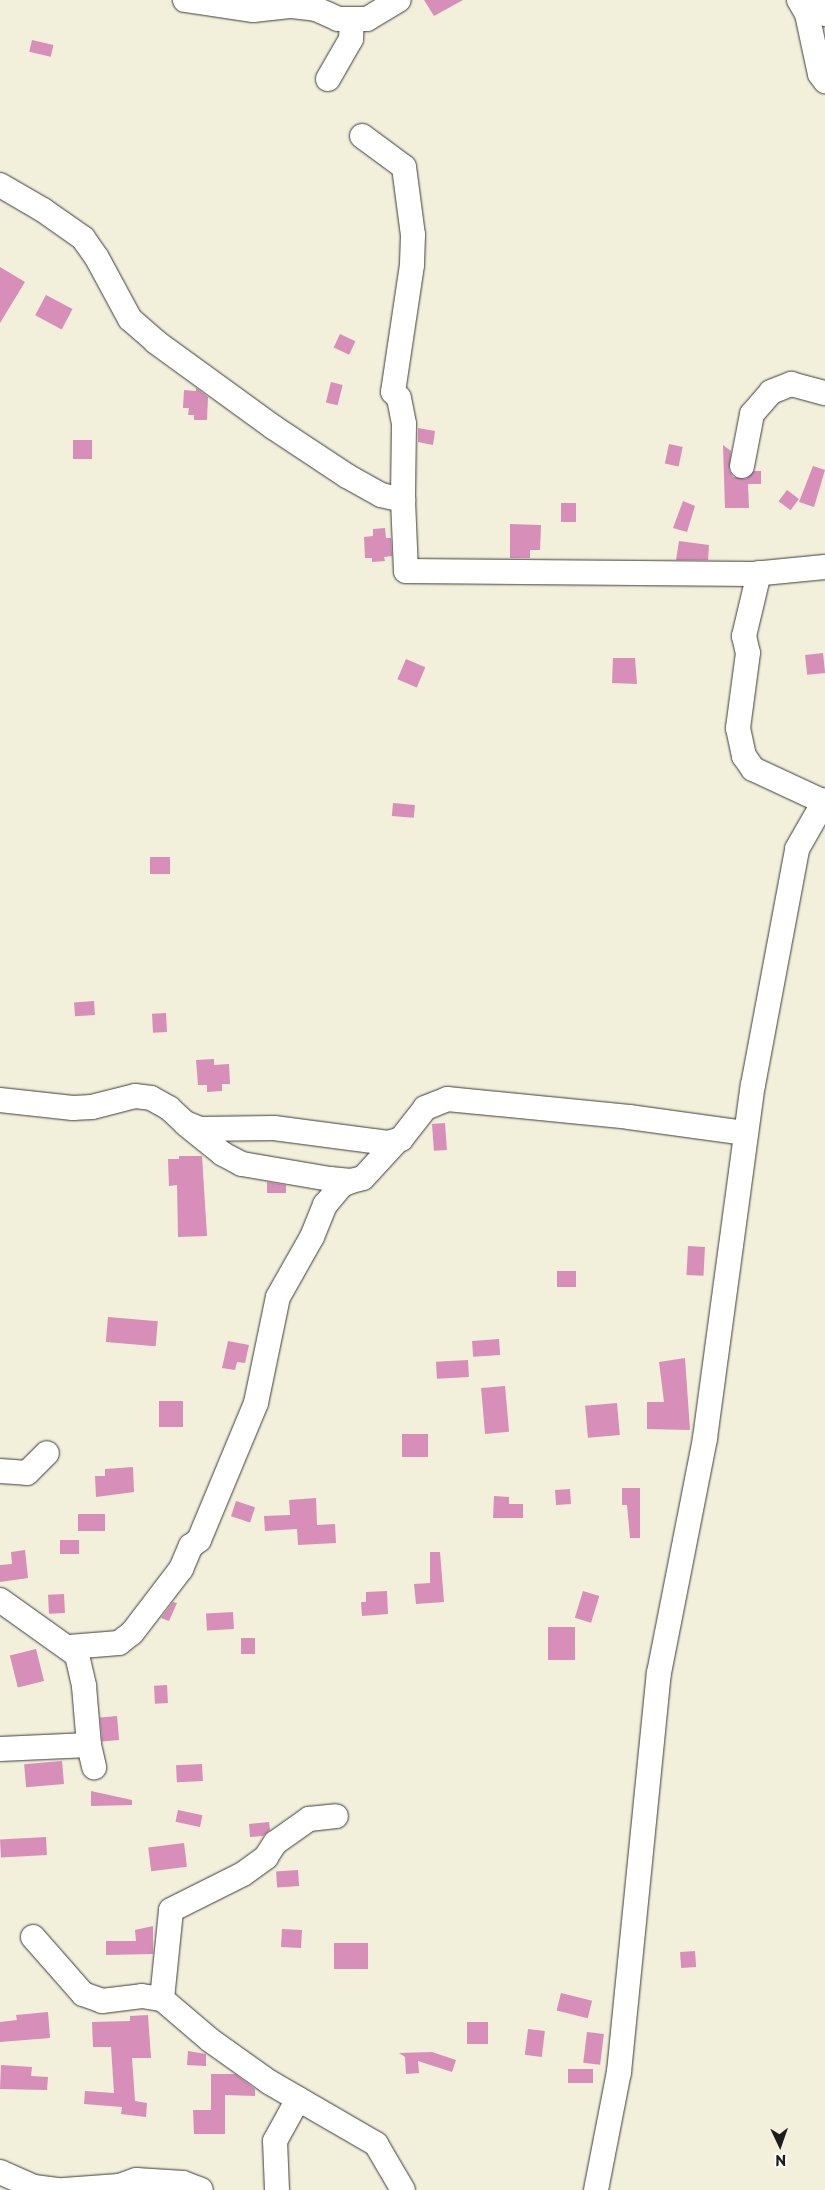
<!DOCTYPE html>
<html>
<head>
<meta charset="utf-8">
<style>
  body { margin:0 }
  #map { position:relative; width:825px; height:2190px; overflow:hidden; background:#f2efdb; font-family:"Playpen Sans",sans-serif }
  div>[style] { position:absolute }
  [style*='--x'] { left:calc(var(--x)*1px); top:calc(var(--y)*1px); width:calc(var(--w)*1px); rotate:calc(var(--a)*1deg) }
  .building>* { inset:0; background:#d78eb8; transform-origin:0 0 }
  .roads { filter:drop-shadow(0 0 1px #3c3c39) drop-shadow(0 0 1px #3c3c39) }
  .minor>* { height:24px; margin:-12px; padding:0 12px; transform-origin:12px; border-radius:12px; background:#fff }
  span { translate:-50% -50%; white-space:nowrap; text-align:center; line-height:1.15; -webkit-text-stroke:4px #fdfcf7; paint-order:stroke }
  .north { position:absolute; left:755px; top:2120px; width:50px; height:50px; -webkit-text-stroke:4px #fdfcf7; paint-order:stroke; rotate:177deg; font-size:14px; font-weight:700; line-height:20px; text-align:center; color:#1c1c1c }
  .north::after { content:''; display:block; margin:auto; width:18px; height:22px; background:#1c1c1c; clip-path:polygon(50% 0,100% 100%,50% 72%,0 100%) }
</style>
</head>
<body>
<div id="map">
  <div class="building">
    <i style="clip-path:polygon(424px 0,463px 0,434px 16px)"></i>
    <i style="left:32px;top:40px;width:22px;height:12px;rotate:13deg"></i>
    <i style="clip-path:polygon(0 267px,25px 282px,0 323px)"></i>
    <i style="left:46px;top:295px;width:30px;height:23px;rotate:28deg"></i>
    <i style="left:340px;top:334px;width:17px;height:15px;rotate:25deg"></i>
    <i style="left:331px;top:382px;width:12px;height:21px;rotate:14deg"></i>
    <i style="clip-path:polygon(196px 388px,208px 397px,207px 420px,194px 420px,194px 415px,188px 415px,189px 408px,183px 408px,184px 390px,196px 391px)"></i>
    <i style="clip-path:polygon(418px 428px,435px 431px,433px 445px,418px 442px)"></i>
    <i style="left:73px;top:440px;width:19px;height:19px"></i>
    <i style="left:669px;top:444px;width:14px;height:20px;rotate:12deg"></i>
    <i style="clip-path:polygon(723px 445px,731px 451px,729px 470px,733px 477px,746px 479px,754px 471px,761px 471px,761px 484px,748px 484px,749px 508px,725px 508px)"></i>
    <i style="clip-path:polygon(813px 466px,825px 470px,814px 507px,799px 502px)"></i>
    <i style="left:787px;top:490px;width:15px;height:14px;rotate:37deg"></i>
    <i style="clip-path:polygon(683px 501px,695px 506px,687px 532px,673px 528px)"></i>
    <i style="left:561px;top:503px;width:15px;height:19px"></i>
    <i style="clip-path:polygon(510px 524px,541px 525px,540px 550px,530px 550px,530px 558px,510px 558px)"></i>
    <i style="clip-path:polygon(385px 528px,386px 538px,391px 538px,392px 556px,384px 557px,385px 561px,372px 562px,372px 558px,365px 558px,364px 537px,373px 536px,373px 529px)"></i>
    <i style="clip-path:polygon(679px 541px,709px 545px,708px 560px,676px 560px)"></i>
    <i style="left:823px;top:653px;width:20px;height:18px;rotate:84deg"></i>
    <i style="clip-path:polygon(613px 658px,635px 658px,637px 684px,612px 683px)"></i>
    <i style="left:406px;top:659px;width:21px;height:22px;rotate:23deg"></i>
    <i style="left:393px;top:803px;width:22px;height:13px;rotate:5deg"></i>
    <i style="left:150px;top:857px;width:20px;height:17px"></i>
    <i style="left:94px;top:1001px;width:14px;height:20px;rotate:86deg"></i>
    <i style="left:166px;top:1013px;width:19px;height:14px;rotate:87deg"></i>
    <i style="clip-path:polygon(214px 1059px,214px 1065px,229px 1064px,230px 1084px,222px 1084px,222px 1091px,207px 1092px,207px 1085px,198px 1085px,196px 1060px)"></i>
    <i style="left:445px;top:1123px;width:27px;height:13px;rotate:86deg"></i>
    <i style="clip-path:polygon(179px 1156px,202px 1156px,207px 1236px,178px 1237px,177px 1185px,169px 1186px,168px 1159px,179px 1159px)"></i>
    <i style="clip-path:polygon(267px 1182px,286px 1185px,286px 1193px,267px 1193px)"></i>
    <i style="left:688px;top:1246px;width:17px;height:29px;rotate:3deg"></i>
    <i style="left:576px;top:1271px;width:16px;height:19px;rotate:90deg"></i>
    <i style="left:108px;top:1317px;width:50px;height:25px;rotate:5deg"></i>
    <i style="left:499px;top:1339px;width:16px;height:27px;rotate:86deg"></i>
    <i style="clip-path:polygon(228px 1341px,249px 1345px,245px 1363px,237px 1362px,235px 1370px,222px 1368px)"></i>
    <i style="clip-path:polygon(685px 1358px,690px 1430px,647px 1429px,647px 1402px,664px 1402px,659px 1362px)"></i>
    <i style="left:468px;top:1360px;width:17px;height:32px;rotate:87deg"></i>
    <i style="left:505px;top:1386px;width:46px;height:24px;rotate:85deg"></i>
    <i style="left:183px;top:1401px;width:26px;height:24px;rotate:90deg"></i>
    <i style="left:617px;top:1403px;width:32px;height:32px;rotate:85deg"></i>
    <i style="left:402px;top:1434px;width:26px;height:23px"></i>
    <i style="clip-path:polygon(133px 1467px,134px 1492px,96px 1497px,95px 1476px,105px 1476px,105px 1469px)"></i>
    <i style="clip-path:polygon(622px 1488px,640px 1488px,640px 1538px,630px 1538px,627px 1505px,622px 1505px)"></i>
    <i style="left:570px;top:1489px;width:15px;height:15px;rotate:86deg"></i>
    <i style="clip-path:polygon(494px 1496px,509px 1497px,509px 1504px,523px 1504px,523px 1518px,493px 1518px)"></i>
    <i style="clip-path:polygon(316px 1498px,317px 1525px,335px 1524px,336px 1543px,298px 1545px,297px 1529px,265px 1531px,264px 1516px,290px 1515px,289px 1500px)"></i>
    <i style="left:236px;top:1501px;width:20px;height:16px;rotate:18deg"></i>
    <i style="left:105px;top:1514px;width:17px;height:27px;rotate:90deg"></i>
    <i style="left:79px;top:1540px;width:14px;height:19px;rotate:90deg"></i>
    <i style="clip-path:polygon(25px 1550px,28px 1578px,0 1582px,0 1565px,12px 1564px,11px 1552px)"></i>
    <i style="clip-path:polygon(430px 1552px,440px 1552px,444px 1602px,416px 1604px,414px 1584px,430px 1583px)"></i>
    <i style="clip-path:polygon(387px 1591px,388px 1614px,362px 1616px,361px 1602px,366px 1602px,366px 1592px)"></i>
    <i style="left:583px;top:1591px;width:17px;height:28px;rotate:17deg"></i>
    <i style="left:64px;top:1594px;width:19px;height:16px;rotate:87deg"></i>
    <i style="clip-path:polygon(173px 1602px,177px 1603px,169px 1621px,161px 1618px)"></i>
    <i style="left:233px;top:1612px;width:17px;height:27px;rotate:87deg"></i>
    <i style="left:548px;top:1627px;width:27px;height:33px"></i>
    <i style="left:241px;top:1638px;width:14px;height:16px"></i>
    <i style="left:36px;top:1649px;width:33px;height:27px;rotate:76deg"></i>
    <i style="left:167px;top:1685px;width:18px;height:13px;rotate:87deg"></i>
    <i style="left:117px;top:1716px;width:24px;height:17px;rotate:85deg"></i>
    <i style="left:62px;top:1761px;width:23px;height:38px;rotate:85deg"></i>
    <i style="left:202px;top:1764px;width:17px;height:26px;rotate:87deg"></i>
    <i style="clip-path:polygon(91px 1791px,132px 1800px,132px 1805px,91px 1806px)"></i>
    <i style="left:178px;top:1810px;width:25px;height:12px;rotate:12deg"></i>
    <i style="clip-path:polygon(269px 1822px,270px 1830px,263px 1836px,250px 1837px,249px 1824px)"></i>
    <i style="left:46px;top:1837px;width:18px;height:46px;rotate:87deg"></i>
    <i style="left:184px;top:1843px;width:24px;height:36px;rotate:83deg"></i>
    <i style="left:298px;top:1870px;width:16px;height:22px;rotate:86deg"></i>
    <i style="clip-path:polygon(153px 1926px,153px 1954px,106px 1955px,106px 1941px,136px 1941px,135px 1930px)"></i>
    <i style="left:282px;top:1929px;width:20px;height:18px;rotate:3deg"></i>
    <i style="left:334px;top:1943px;width:34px;height:26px"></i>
    <i style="left:695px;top:1951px;width:16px;height:15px;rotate:86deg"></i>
    <i style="left:561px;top:1993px;width:32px;height:18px;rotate:14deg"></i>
    <i style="clip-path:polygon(48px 2012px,50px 2038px,0 2042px,0 2022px,17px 2020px,16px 2015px)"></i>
    <i style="clip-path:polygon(148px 2015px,151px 2058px,132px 2058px,135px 2101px,147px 2103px,146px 2117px,121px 2114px,122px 2107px,84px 2104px,85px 2091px,114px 2093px,111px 2047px,93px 2047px,92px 2022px,130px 2021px,130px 2016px)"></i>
    <i style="left:467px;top:2022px;width:21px;height:22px"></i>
    <i style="left:528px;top:2029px;width:17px;height:26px;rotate:7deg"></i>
    <i style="left:587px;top:2032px;width:17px;height:31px;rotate:7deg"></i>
    <i style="clip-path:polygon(188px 2051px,206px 2054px,206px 2066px,187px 2065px)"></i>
    <i style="clip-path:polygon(432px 2052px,456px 2060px,452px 2072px,418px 2061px,419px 2073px,406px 2074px,405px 2057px,399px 2053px)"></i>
    <i style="clip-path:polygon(1px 2065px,32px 2067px,31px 2076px,48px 2077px,47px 2090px,0 2089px)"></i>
    <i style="left:568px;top:2069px;width:25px;height:14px"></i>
    <i style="clip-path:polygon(211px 2074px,235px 2074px,255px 2089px,255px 2096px,225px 2095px,225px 2134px,194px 2134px,193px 2110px,211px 2110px)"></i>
  </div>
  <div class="roads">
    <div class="minor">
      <i style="--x:185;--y:0;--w:69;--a:8.4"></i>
      <i style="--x:253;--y:10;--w:39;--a:-6"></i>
      <i style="--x:292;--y:6;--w:24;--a:7"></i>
      <i style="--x:316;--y:9;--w:24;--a:24"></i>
      <i style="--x:338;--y:19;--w:29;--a:0"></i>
      <i style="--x:367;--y:19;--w:37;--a:-31"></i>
      <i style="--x:799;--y:0;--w:16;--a:60"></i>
      <i style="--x:807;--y:14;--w:61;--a:77.8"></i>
      <i style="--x:820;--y:74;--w:9;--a:54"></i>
      <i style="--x:820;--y:0;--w:15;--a:70"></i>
      <i style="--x:328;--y:79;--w:46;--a:-60.1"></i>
      <i style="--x:351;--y:39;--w:20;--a:-87"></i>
      <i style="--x:362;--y:136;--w:52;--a:36.4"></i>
      <i style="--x:404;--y:167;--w:69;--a:82.5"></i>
      <i style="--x:413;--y:235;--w:30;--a:92"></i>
      <i style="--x:412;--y:265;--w:128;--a:98.5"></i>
      <i style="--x:393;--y:392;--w:8;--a:45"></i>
      <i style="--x:399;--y:398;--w:26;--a:79"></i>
      <i style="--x:404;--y:424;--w:76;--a:90.8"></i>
      <i style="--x:0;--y:185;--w:50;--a:30.2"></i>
      <i style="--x:43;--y:210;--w:49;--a:35"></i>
      <i style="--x:83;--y:238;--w:24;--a:55"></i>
      <i style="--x:97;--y:258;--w:69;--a:61.6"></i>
      <i style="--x:130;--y:319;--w:35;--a:41"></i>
      <i style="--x:156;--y:342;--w:145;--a:36"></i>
      <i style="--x:273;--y:427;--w:89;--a:33.5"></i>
      <i style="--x:347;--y:476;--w:39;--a:29"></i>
      <i style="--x:381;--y:495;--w:23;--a:13"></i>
      <i style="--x:403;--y:500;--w:71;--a:87.6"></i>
      <i style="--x:406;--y:571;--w:347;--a:0.5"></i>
      <i style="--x:753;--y:574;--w:72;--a:-5.6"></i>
      <i style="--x:742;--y:466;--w:53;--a:-79.1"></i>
      <i style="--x:752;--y:414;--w:29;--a:-49"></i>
      <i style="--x:771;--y:392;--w:22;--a:-22"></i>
      <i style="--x:791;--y:384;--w:35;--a:15"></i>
      <i style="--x:759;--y:573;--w:65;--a:103.4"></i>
      <i style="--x:744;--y:636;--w:17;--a:77"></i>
      <i style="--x:748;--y:653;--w:76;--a:97.6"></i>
      <i style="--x:738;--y:728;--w:29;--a:78"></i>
      <i style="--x:744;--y:756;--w:16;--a:55"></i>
      <i style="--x:753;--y:769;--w:78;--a:24.9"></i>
      <i style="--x:0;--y:1100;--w:73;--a:6.3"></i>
      <i style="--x:73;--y:1108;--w:19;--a:-3"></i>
      <i style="--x:92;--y:1107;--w:44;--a:-14.3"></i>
      <i style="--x:135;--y:1096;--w:16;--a:7"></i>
      <i style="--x:151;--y:1098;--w:21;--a:29"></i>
      <i style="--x:169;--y:1108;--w:22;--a:43"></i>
      <i style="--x:185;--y:1123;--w:16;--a:22"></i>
      <i style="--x:200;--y:1129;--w:74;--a:-0.8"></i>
      <i style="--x:274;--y:1128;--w:115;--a:7.5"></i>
      <i style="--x:388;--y:1143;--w:14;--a:-17"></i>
      <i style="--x:401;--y:1139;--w:39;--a:-52"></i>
      <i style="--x:425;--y:1108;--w:24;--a:-22"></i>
      <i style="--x:447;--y:1099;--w:183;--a:5.6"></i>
      <i style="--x:629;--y:1117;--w:118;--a:7.8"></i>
      <i style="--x:188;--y:1126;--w:45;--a:38.7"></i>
      <i style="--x:223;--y:1154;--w:21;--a:28"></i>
      <i style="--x:242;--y:1164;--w:89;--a:9.7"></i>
      <i style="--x:330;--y:1179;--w:21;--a:5"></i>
      <i style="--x:351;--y:1181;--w:12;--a:-14"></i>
      <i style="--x:363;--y:1178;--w:49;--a:-47.5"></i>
      <i style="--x:0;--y:1471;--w:27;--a:4"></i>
      <i style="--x:27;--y:1473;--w:28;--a:-45"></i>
      <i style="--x:0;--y:1600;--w:95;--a:35.5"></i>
      <i style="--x:77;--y:1655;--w:32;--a:77"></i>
      <i style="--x:84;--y:1686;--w:59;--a:85.2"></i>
      <i style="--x:89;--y:1745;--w:23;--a:77"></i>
      <i style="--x:69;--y:1647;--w:50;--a:-4.6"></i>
      <i style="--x:119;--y:1643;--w:16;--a:-38"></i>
      <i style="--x:132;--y:1633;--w:81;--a:-52.6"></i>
      <i style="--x:181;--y:1569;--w:25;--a:-67"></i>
      <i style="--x:191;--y:1546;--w:10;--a:-37"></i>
      <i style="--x:199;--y:1540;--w:148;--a:-67.4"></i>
      <i style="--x:256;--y:1403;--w:108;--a:-78.3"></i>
      <i style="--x:278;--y:1297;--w:69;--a:-60.5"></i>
      <i style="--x:312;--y:1237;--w:35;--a:-68"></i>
      <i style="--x:325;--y:1205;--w:26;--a:-50"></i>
      <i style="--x:342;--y:1185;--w:10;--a:-24"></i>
      <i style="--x:0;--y:1749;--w:89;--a:-2.6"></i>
      <i style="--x:33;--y:1937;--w:76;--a:48.7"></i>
      <i style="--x:83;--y:1994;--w:20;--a:20"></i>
      <i style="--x:102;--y:2001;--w:40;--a:-7.1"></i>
      <i style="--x:142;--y:1996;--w:20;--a:9"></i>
      <i style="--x:162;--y:1999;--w:63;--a:40.5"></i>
      <i style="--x:210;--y:2040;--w:72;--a:35.4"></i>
      <i style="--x:269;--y:2082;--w:124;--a:30.1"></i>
      <i style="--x:376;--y:2144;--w:53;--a:59.6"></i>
      <i style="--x:162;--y:1999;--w:89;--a:-84.2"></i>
      <i style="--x:171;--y:1910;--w:80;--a:-26.6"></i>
      <i style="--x:243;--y:1874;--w:29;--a:-36"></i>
      <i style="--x:266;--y:1857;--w:17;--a:-57"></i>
      <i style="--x:275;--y:1843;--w:42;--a:-35.2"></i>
      <i style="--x:309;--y:1819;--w:27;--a:-6"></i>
      <i style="--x:0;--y:2172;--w:37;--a:24"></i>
      <i style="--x:34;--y:2187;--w:25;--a:7"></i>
      <i style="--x:64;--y:2190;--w:55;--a:-4.2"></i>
      <i style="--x:119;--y:2186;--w:18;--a:-19"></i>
      <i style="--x:136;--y:2180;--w:47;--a:3.7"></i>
      <i style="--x:183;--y:2183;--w:19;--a:21"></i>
      <i style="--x:277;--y:2190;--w:49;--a:-92.3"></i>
      <i style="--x:275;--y:2141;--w:48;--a:-61.3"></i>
      <i style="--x:596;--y:2190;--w:120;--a:-79"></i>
      <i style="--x:619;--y:2072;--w:401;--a:-84.3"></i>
      <i style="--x:659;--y:1673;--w:239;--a:-78.9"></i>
      <i style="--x:705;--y:1438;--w:356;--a:-82.3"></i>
      <i style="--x:753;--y:1085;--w:240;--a:-79.4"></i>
      <i style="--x:797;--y:849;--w:56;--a:-60.3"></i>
    </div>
  </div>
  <div class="north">N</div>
</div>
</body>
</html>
